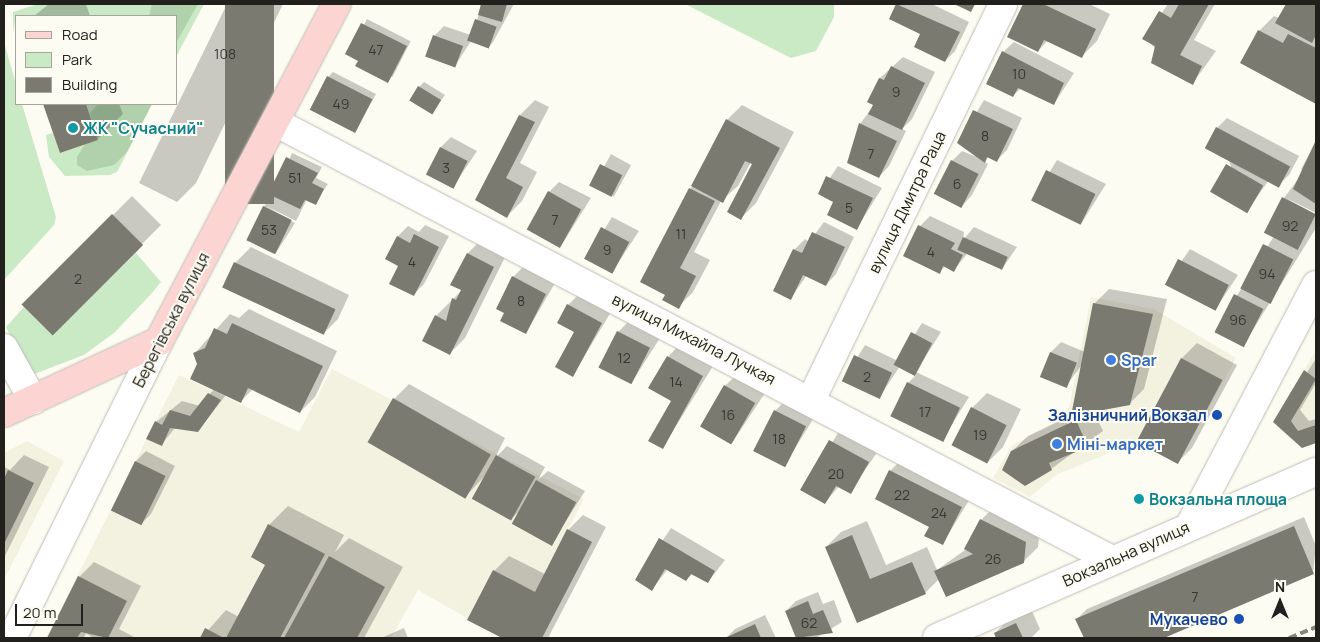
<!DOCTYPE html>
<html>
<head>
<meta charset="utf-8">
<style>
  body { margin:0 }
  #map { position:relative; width:1320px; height:642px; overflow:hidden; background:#fdfcf2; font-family:Manrope,sans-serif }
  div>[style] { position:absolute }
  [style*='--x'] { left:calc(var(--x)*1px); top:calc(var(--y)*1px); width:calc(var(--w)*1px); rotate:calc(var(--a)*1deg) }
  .built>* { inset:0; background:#f3f1df }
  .green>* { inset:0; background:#cae9c5 }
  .forest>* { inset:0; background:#b1d1ac }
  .shadow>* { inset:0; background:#0003; transform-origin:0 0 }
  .building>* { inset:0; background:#7b7a71; transform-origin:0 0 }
  .roads { filter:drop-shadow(0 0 1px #bdbcb3) drop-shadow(0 0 1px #bdbcb3) }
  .minor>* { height:28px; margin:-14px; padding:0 14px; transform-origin:14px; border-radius:14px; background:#fff }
  .major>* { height:28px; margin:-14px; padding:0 14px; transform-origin:14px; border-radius:14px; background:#fcd5d3 }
  .rail>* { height:4px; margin-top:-2px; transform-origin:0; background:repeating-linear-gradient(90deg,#86857f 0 8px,transparent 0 12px) }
  .dots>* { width:14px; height:14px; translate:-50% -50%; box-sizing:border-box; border:2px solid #fdfcf2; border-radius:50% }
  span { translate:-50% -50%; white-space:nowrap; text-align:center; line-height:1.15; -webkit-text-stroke:4px #fdfcf2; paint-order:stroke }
  .number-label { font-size:14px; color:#383632 }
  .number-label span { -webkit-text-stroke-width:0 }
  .culture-label { font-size:16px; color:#0d838f; font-weight:700 }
  .left { translate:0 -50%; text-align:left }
  .street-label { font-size:16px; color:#21201d }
  .shop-label { font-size:16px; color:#366cbe; font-weight:700 }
  .transit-label { font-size:16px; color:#164399; font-weight:700 }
  .right { translate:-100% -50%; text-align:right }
  .frame { position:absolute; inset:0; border:5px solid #21201d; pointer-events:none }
  .legend { position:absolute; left:15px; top:15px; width:162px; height:90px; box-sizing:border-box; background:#fdfcf2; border:1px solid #a5a49d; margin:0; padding:6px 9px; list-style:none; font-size:15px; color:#21201d }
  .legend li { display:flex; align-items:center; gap:10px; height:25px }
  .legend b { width:25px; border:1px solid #a5a49d }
  .north { position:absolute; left:1255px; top:577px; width:50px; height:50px; -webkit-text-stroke:4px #fdfcf2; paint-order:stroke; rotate:0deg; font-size:14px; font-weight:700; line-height:20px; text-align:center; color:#21201d }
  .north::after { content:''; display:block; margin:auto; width:18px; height:22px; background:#21201d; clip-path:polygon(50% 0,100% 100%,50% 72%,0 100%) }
  .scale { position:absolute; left:15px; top:604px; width:68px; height:22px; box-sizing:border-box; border:2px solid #21201d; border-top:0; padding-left:6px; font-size:15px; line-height:18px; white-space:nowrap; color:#21201d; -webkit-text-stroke:4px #fdfcf2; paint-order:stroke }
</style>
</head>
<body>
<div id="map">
  <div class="built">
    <i style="clip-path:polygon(1091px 297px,1154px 309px,1236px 358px,1178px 464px,1136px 442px,1056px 475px,1030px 497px,993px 478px,1012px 445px,1067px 418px)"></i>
    <i style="clip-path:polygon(1316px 350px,1316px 443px,1302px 448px,1273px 422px)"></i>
    <i style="clip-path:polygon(332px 369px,584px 499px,568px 529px,592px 542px,542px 638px,502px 638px,418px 590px,391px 638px,46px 638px,179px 375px,299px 432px)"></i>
    <i style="clip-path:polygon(27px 441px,64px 461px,4px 580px,4px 453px)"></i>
  </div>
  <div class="green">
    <i style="clip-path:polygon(38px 4px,204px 4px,176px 57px,176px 16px,16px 16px,13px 32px,13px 12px)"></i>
    <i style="clip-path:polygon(685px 4px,834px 4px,834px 17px,816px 51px,791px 58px)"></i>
    <i style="clip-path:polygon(4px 42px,16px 84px,16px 104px,22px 104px,56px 217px,54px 225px,4px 280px)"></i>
    <i style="clip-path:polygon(86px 104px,152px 104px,117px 172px,110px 175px,65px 176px,49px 157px,46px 135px,53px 133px,60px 153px,98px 140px)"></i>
    <i style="clip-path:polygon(136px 253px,161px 282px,152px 293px,114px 333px,84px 355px,29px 376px,6px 327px,24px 307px,52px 335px)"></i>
  </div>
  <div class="forest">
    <i style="clip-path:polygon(152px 4px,198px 4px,176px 43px,176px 16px,149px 16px)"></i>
    <i style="clip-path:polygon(98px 104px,152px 104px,127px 152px,114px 165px,87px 171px,77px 165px,77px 157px,85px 144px,98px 140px,90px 113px)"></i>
  </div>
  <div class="shadow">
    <i style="clip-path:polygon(86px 4px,90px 16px,34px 16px,49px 4px)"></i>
    <i style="clip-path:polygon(227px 4px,283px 4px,196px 183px,177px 202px,139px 183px)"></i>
    <i style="clip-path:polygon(483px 4px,514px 4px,493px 42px,489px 47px,471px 41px,455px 66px,434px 36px,444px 26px,471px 35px)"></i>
    <i style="clip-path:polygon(898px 4px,932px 4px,969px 22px,955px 51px,945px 61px,922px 33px,891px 18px)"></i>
    <i style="clip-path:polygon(1025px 4px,1089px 4px,1110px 14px,1097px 41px,1082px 56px,1048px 40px,1038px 51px,1009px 37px)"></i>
    <i style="clip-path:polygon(1168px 4px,1215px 4px,1194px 40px,1216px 51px,1193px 83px,1144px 38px)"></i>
    <i style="clip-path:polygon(1287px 4px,1316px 4px,1316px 102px,1241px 63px,1259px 31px,1274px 16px,1279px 18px)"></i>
    <i style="left:367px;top:19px;width:49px;height:40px;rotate:27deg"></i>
    <i style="clip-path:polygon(1014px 42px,1074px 73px,1054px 104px,1021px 88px,1013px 96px,1003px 52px)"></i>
    <i style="clip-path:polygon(903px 57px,935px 72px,912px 119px,902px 129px,906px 131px,889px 166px,879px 177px,860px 124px,875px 104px,880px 78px)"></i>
    <i style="clip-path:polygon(333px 72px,376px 94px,356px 130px,328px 77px)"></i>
    <i style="clip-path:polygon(424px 82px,445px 95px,432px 113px,419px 87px)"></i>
    <i style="clip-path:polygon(535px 100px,549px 107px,520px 163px,537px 172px,522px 201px,507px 216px,476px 200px,520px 115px)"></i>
    <i style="clip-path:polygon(984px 100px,1022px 118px,1007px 150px,997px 160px,989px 157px,984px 162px,988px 164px,972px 195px,962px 206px,952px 161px,962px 151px,982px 159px,959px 142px)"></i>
    <i style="clip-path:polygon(44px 104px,119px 104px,123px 114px,98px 139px,60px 151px)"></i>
    <i style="clip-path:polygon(742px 105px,794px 132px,756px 203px,741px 218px,754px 164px,751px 162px,738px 186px,721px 201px,694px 252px,710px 260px,693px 292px,678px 307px,667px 294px,642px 281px,727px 120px)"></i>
    <i style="clip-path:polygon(1227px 118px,1299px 156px,1289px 175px,1278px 185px,1269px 180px,1247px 211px,1217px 128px)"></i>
    <i style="clip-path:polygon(451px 137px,477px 151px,453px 187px,441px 147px)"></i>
    <i style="clip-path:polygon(1316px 142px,1316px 213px,1286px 198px,1316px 215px,1316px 228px,1243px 346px,1215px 331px,1274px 236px,1284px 198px,1304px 171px,1301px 169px)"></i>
    <i style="clip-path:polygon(292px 153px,322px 167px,316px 178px,328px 184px,315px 203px,307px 199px,296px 221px,266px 206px,295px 223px,276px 253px,264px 206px,275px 195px)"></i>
    <i style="left:611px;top:154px;width:23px;height:36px;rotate:29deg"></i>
    <i style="clip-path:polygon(1057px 160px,1106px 184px,1081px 224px,1032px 201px)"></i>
    <i style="clip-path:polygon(838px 166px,882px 188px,857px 228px,834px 201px,819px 194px)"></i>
    <i style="clip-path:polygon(559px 182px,591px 198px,561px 246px,549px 192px)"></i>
    <i style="left:132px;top:196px;width:41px;height:154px;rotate:45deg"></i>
    <i style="clip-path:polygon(930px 216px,964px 232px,963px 240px,974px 227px,1017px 247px,1002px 269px,967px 254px,954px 270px,946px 266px,939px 272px,920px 226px)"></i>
    <i style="clip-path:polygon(612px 217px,639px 231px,612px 272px,586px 259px)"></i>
    <i style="clip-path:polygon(824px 222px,854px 237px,836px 274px,826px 285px,807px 275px,791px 298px,794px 250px,805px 239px,809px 242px)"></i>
    <i style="clip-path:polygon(425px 225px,449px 236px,424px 284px,414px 294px,400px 265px,398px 236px,408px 226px,419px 232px)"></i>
    <i style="clip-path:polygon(483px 238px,508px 251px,465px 338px,450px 353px,436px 316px,462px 290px,468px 253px)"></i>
    <i style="clip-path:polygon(251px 247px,349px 295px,338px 319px,323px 334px,224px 286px,236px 262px)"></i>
    <i style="clip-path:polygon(1190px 249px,1238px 275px,1215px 310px,1166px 284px)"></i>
    <i style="clip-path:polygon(523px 267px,555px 283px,526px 333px,506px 312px,513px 277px)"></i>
    <i style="clip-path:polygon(1109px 289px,1167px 299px,1144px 389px,1129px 404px,1093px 410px,1103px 431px,1051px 469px,1012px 451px,1028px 436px,1073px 414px,1081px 366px,1066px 386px,1041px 376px,1051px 352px,1061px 342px,1085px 352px,1094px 304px)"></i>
    <i style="clip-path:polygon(578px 295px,611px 312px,573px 375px,575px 332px,568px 305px)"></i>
    <i style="clip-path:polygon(249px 309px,337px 351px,315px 397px,300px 412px,253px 389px,240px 402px,226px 395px,198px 431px,175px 428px,162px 444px,156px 422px,182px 401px,200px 406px,214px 389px,195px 353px,230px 314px,239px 318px)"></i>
    <i style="clip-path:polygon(628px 322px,660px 338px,632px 382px,618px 332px)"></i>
    <i style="clip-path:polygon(922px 323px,941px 332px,916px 372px,969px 397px,943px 439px,908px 383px,916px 375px,900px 366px,879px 398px,843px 381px,865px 345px,898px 361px)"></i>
    <i style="clip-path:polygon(1197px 343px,1237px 365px,1192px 448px,1177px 463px,1137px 441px,1182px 358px)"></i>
    <i style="clip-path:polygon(678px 346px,713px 366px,663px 447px,672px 400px,668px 357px)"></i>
    <i style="clip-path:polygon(1315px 360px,1316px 383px,1300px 410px,1309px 421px,1316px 419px,1316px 442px,1302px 446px,1275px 422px)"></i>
    <i style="clip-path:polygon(735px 376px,765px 393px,732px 443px,725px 386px)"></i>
    <i style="clip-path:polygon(409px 384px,505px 438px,495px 458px,507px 446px,545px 467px,538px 480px,548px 471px,585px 491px,552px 543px,521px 510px,511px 519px,484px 477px,467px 495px,394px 399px)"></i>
    <i style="clip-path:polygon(987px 393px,1021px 409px,1003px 447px,988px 462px,954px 445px,972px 408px)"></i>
    <i style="clip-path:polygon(785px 401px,815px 416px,784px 466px,775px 411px)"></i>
    <i style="clip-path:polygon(840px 430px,878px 451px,850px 492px,839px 486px,825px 503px,802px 490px)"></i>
    <i style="clip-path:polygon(146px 451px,175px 466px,151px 514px,141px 524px,136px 461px)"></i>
    <i style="clip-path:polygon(24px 455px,49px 467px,4px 558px,4px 467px,10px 470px)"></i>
    <i style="clip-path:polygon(900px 461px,971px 497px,943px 543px,890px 471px)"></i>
    <i style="clip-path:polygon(996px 505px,1040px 527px,1038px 547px,1023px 562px,939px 579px,925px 593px,858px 622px,826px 547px,841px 532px,867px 521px,886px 565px,927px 547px,937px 570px,965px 550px,981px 520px)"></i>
    <i style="clip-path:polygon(288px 506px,344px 535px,335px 552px,349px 538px,403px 567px,364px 638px,201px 638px,226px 610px,239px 617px,267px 564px,269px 525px)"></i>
    <i style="clip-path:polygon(583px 515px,606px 527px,548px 638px,505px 638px,469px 620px,494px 571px,509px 556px,545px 574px,568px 530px)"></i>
    <i style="clip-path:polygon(1304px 517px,1316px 546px,1313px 573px,1161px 638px,1085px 638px,1077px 619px,1087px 609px)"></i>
    <i style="clip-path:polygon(671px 528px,725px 560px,708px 582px,693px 573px,686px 580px,668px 569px,652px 589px,636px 580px)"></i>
    <i style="clip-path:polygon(94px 562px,141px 586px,119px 629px,136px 638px,93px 638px,86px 633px,84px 638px,48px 638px,79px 577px)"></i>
    <i style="clip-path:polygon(818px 592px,823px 604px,834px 600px,842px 622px,816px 638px,797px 638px,786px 611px,796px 601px)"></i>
    <i style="clip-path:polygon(1031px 609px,1040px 629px,1031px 638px,998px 638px,995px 633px,1010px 618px)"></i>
    <i style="clip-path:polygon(765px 615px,776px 638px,726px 638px,735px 629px)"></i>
    <i style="clip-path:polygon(404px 628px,408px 638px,381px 638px)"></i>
  </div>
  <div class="building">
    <i style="left:225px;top:4px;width:49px;height:200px"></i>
    <i style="clip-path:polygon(481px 4px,507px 4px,502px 22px,478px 15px)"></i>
    <i style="clip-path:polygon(896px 4px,960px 32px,945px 62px,914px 47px,920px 34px,889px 19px)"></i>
    <i style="clip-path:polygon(954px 4px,975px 4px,971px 12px)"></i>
    <i style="clip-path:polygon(1023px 4px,1043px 4px,1096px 29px,1082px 58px,1044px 40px,1038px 52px,1007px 37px)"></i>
    <i style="clip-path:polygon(1179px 4px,1209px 4px,1180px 55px,1202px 66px,1193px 85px,1151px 63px,1155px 46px,1142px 39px,1159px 11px,1171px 18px)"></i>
    <i style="clip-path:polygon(1286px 4px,1316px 4px,1316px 35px,1312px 43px,1275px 23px)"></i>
    <i style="left:475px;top:19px;width:23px;height:23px;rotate:20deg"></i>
    <i style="clip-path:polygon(361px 23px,407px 46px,388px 83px,355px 66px,358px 61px,345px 54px)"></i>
    <i style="clip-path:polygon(1258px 30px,1283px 43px,1288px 34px,1316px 48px,1316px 104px,1240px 63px)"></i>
    <i style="left:433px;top:35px;width:32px;height:23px;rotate:20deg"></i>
    <i style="clip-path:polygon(1002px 51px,1064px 83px,1054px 105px,1018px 88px,1013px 97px,986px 84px)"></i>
    <i style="clip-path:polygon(891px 66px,925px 83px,902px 130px,868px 114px,873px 105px,867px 102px,879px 78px,884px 80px)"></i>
    <i style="left:327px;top:76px;width:51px;height:38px;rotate:27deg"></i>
    <i style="left:418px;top:86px;width:27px;height:17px;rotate:31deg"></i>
    <i style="clip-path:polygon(43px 104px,86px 104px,98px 140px,60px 153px)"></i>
    <i style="clip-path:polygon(973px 110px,1013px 129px,997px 162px,987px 157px,985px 163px,957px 143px)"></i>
    <i style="clip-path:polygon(519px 115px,535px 122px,506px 178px,523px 187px,507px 218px,475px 200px)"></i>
    <i style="clip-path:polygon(726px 119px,780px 148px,741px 220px,727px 212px,752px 164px,745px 161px,723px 203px,691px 186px)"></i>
    <i style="clip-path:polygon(859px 123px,897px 141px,879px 178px,847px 163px)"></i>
    <i style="left:1216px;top:127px;width:84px;height:24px;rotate:28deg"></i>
    <i style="clip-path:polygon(1316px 140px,1316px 204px,1293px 189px)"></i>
    <i style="left:440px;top:147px;width:31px;height:31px;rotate:27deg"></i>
    <i style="clip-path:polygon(286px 157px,318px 173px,312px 183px,324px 189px,316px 205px,305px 200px,300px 209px,268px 194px)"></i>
    <i style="left:951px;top:160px;width:31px;height:38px;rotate:27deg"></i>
    <i style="left:600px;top:164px;width:25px;height:24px;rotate:27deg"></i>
    <i style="left:1226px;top:164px;width:43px;height:32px;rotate:30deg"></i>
    <i style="left:1046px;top:170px;width:55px;height:34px;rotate:26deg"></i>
    <i style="clip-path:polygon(826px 176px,873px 198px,857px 230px,827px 215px,833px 202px,818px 194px)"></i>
    <i style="clip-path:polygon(689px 188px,715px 201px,680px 268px,696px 276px,679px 309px,662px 300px,665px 295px,640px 282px)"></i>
    <i style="left:548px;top:191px;width:38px;height:44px;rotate:29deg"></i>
    <i style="left:1282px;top:197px;width:38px;height:40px;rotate:27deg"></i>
    <i style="left:263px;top:206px;width:32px;height:38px;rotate:26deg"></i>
    <i style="left:112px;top:214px;width:44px;height:128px;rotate:45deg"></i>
    <i style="clip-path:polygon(918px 225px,955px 243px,951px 249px,963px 255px,954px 272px,943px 266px,940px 274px,903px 256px)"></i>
    <i style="left:601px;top:227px;width:32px;height:36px;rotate:28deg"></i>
    <i style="clip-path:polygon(812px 232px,845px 247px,826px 286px,803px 275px,791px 300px,773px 291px,793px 249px,802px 253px)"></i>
    <i style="clip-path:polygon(414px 234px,439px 247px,414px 296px,389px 284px,398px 266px,385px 259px,397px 236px,410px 243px)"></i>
    <i style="left:963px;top:237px;width:49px;height:14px;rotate:24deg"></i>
    <i style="left:1263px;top:244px;width:34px;height:50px;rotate:27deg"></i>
    <i style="clip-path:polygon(467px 253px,494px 267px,450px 355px,422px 341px,435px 315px,446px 321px,452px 298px,456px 300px,461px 290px,450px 285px)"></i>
    <i style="left:1178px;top:259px;width:57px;height:29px;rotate:27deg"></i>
    <i style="left:234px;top:262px;width:112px;height:28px;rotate:25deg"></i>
    <i style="clip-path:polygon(512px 276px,546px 294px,526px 334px,500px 321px,504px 313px,496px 309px)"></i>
    <i style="left:1234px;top:294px;width:33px;height:43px;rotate:27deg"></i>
    <i style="clip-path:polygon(1093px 303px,1153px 314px,1130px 405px,1071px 416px)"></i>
    <i style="clip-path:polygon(567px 304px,602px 323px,573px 377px,555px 367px,574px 332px,557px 323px)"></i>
    <i style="clip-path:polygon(232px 323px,323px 366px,300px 413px,248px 388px,241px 403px,190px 379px,197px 364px,193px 353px,205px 348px,214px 328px,227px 334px)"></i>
    <i style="left:617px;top:331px;width:37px;height:41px;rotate:27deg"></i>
    <i style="left:911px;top:332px;width:24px;height:37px;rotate:28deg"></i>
    <i style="left:1050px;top:352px;width:29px;height:27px;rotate:22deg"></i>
    <i style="left:854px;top:355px;width:42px;height:29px;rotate:25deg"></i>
    <i style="clip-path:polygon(667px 356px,703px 376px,663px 449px,648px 441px,671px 401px,648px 388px)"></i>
    <i style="left:1181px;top:358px;width:47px;height:95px;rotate:28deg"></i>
    <i style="clip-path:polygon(1304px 370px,1316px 379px,1291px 421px,1298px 431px,1316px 425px,1316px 443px,1302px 448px,1273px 422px)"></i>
    <i style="left:907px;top:382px;width:59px;height:38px;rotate:26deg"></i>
    <i style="left:724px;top:385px;width:36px;height:48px;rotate:30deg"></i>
    <i style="clip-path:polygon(208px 393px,221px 400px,198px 432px,170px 428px,162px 446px,146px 439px,155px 421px,162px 425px,170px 410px,190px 416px)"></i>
    <i style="left:393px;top:398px;width:113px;height:51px;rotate:30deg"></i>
    <i style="left:971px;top:407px;width:40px;height:43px;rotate:27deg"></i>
    <i style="left:774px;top:410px;width:36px;height:46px;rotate:27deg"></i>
    <i style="clip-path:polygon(1076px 420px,1088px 447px,1049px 463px,1052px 470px,1025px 486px,1002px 470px,1011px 451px)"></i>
    <i style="clip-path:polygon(829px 440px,869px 462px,851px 494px,836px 486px,825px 504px,800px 490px)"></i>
    <i style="left:496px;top:455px;width:45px;height:50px;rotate:29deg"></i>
    <i style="left:135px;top:461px;width:34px;height:55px;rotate:26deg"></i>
    <i style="clip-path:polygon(8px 470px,34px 483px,4px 544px,4px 479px)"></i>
    <i style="clip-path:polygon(889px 470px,962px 507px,943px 545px,924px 536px,929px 527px,875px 499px)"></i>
    <i style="left:536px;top:480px;width:46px;height:50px;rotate:29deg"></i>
    <i style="clip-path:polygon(980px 519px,1026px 542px,1024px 563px,946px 597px,934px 571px,973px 554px,964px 549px)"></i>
    <i style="clip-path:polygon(268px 524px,325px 554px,280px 638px,226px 638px,265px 565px,251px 557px)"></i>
    <i style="clip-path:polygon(1294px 526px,1314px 574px,1164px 638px,1084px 638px,1075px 619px)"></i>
    <i style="clip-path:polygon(567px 529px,592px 542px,542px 638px,502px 638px,467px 620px,493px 570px,535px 592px)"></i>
    <i style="clip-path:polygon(852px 535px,870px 579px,912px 562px,926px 594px,857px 623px,825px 547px)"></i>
    <i style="clip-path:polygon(659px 538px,715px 571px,708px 583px,691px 574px,686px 581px,665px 569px,652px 591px,635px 580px)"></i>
    <i style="clip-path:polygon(329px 556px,385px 587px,357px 638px,284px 638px)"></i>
    <i style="clip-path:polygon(78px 576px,127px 601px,108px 638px,81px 632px,77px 638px,47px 638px)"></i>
    <i style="clip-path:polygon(808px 601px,813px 614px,823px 610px,833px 633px,796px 638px,785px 611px)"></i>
    <i style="clip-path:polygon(1016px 623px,1023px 638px,996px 638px,994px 633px)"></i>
    <i style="clip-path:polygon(755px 624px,761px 638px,725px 638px)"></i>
    <i style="clip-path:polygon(205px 628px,224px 638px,200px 638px)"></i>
  </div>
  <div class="roads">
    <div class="minor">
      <i style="--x:275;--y:122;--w:945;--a:27.62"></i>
      <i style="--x:4;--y:348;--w:60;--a:60.9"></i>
      <i style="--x:811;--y:400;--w:440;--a:-64.1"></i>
      <i style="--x:1190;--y:525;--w:271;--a:-62.3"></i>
      <i style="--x:12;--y:638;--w:331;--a:-63.7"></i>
      <i style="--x:937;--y:638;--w:414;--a:-23.7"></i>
    </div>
    <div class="major">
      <i style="--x:4;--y:413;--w:171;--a:-24.9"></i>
      <i style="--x:159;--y:341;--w:381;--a:-62.2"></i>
    </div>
  </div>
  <div class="rail">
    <i style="--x:1289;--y:638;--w:29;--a:-22"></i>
  </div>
  <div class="dots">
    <i style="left:73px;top:128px;background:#0f9aa8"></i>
    <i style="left:1111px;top:360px;background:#3f7fe0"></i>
    <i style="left:1217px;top:415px;background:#1a4fb4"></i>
    <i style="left:1057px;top:444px;background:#3f7fe0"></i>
    <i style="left:1139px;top:499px;background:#0f9aa8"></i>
    <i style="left:1239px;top:619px;background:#1a4fb4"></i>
  </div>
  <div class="number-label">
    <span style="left:376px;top:50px">47</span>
    <span style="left:225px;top:54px">108</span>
    <span style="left:1019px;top:74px">10</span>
    <span style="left:896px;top:92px">9</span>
    <span style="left:341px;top:104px">49</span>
    <span style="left:985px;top:136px">8</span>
    <span style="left:871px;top:154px">7</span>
    <span style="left:446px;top:168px">3</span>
    <span style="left:295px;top:178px">51</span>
    <span style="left:957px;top:184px">6</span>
    <span style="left:849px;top:208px">5</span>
    <span style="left:555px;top:220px">7</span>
    <span style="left:1290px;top:226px">92</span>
    <span style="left:269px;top:230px">53</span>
    <span style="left:681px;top:234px">11</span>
    <span style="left:607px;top:250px">9</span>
    <span style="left:931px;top:252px">4</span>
    <span style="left:412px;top:262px">4</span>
    <span style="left:1267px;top:274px">94</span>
    <span style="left:78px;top:279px">2</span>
    <span style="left:521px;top:301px">8</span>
    <span style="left:1238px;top:320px">96</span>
    <span style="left:624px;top:358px">12</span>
    <span style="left:867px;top:377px">2</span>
    <span style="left:676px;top:382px">14</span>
    <span style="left:925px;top:412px">17</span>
    <span style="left:728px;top:415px">16</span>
    <span style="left:980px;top:435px">19</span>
    <span style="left:779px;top:439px">18</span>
    <span style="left:836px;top:474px">20</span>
    <span style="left:902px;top:495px">22</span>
    <span style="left:939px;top:513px">24</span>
    <span style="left:993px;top:559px">26</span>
    <span style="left:1195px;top:597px">7</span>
    <span style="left:809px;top:623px">62</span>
  </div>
  <div class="culture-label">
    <span class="left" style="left:83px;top:128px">ЖК "Сучасний"</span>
    <span class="left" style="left:1149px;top:499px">Вокзальна площа</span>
  </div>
  <div class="street-label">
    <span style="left:907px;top:202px;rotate:-64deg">вулиця Дмитра Раца</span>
    <span style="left:171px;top:320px;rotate:-63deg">Берегівська вулиця</span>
    <span style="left:694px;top:339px;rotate:27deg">вулиця Михайла Лучкая</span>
    <span style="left:1126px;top:554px;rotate:-24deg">Вокзальна вулиця</span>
  </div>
  <div class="shop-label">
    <span class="left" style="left:1121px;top:360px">Spar</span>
    <span class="left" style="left:1067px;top:444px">Міні-маркет</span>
  </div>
  <div class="transit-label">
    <span class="right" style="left:1207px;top:415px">Залізничний Вокзал</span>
    <span class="right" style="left:1228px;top:619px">Мукачево</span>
  </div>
  <div class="frame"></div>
  <ul class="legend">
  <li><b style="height:6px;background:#fcd5d3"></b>Road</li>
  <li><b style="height:14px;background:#cae9c5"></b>Park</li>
  <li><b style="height:14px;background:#7b7a71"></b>Building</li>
  </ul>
  <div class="north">N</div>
  <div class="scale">20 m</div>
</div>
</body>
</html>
